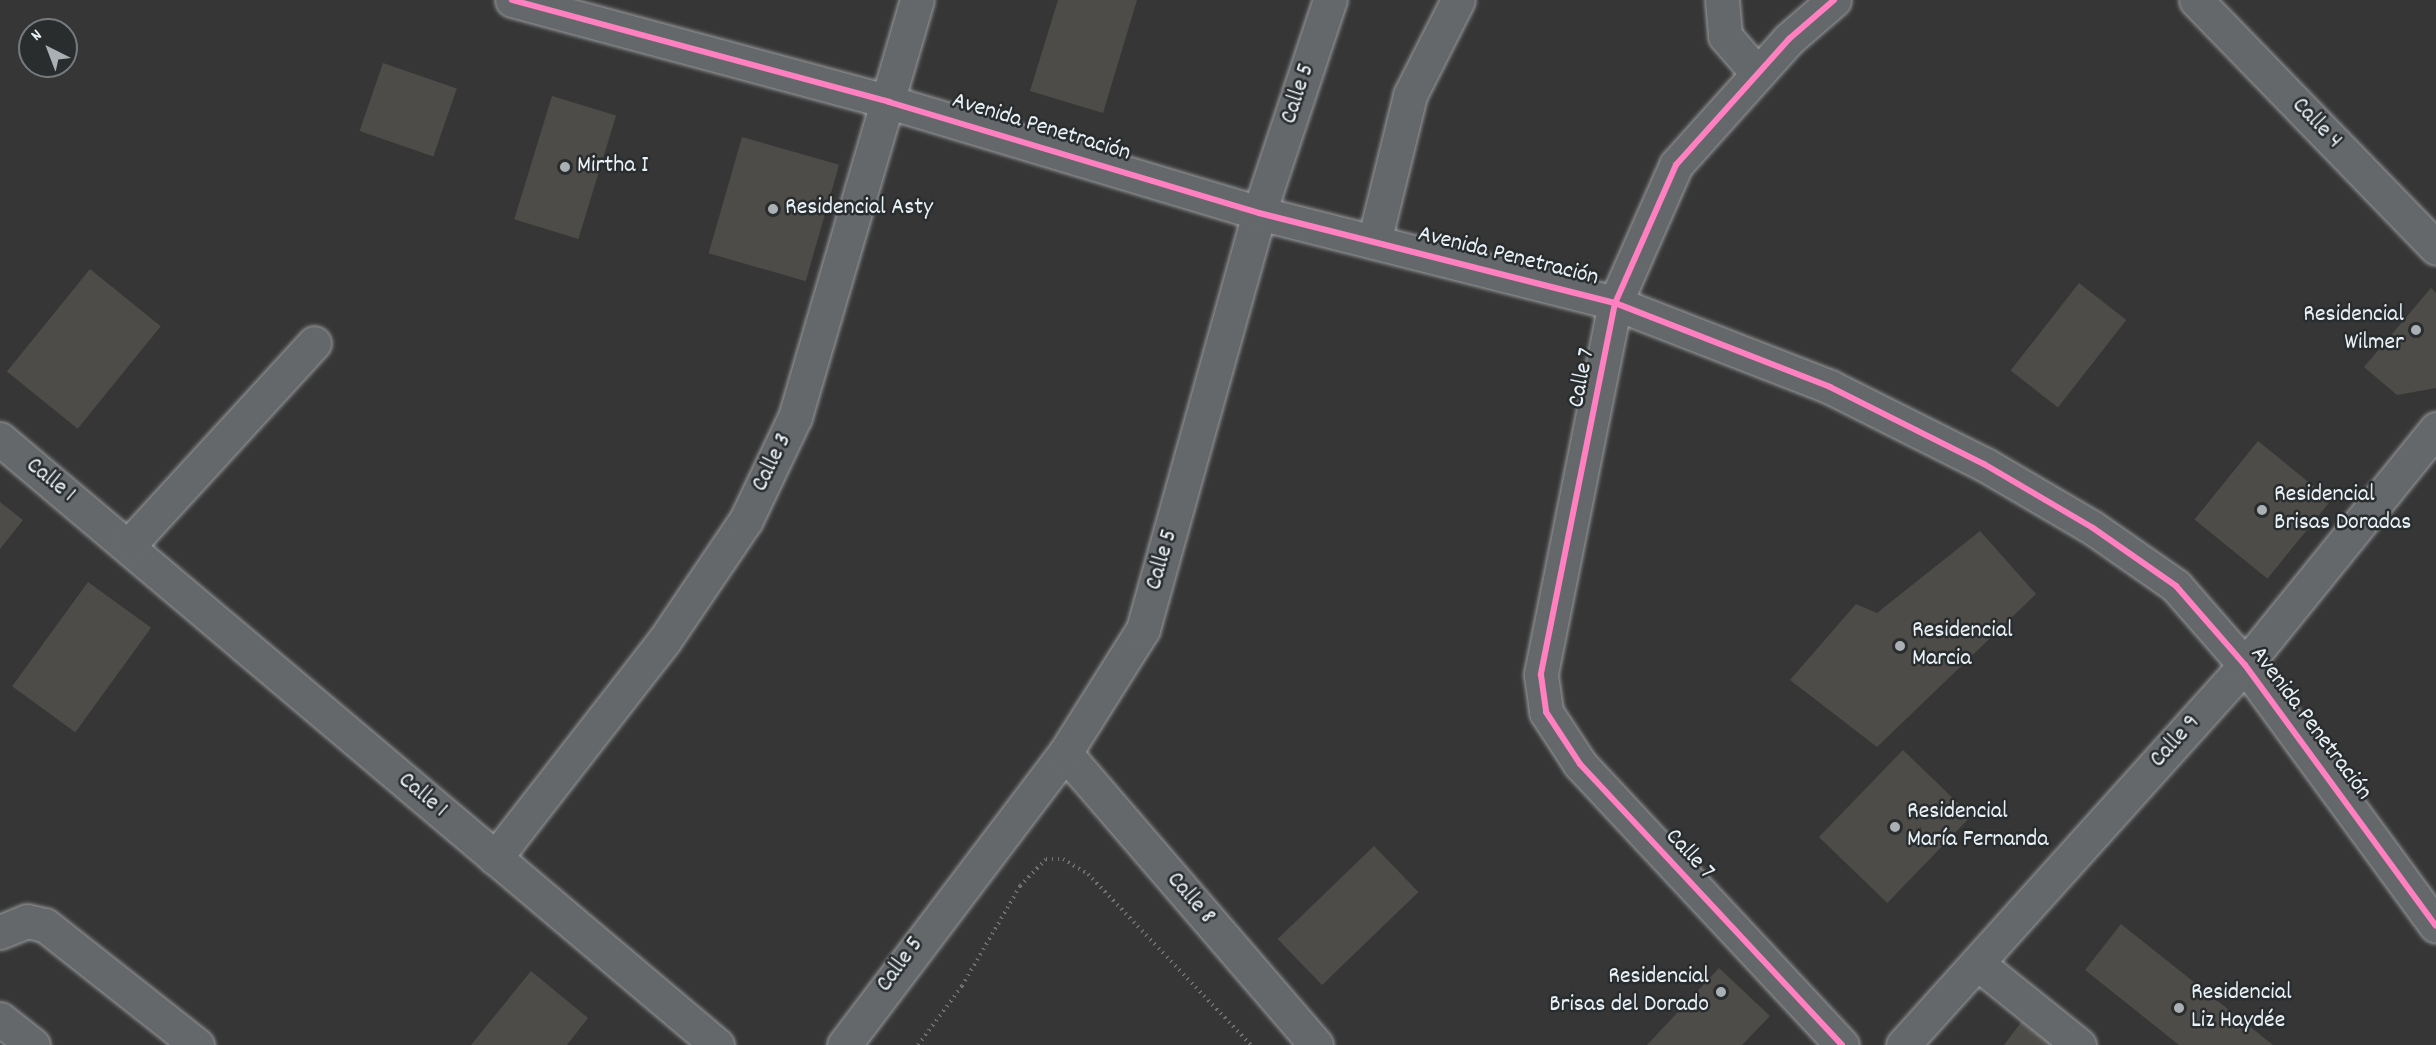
<!DOCTYPE html>
<html>
<head>
<meta charset="utf-8">
<style>
  body { margin:0 }
  #map { position:relative; width:2436px; height:1045px; overflow:hidden; background:#363636; font-family:Dekko,sans-serif }
  div>[style] { position:absolute }
  [style*='--x'] { left:calc(var(--x)*1px); top:calc(var(--y)*1px); width:calc(var(--w)*1px); rotate:calc(var(--a)*1deg) }
  .building>* { inset:0; background:#4e4c49; transform-origin:0 0 }
  .path>* { height:4px; margin-top:-2px; transform-origin:0; background:repeating-linear-gradient(90deg,#6f7172 0 1.5px,transparent 0 6px) }
  .roads { filter:drop-shadow(0 0 2px #9b9c9e) drop-shadow(0 0 2px #9b9c9e) }
  .minor>* { height:33px; margin:-16.5px; padding:0 16.5px; transform-origin:16.5px; border-radius:16.5px; background:#65686b }
  .cycleway>* { height:6px; margin:-3px; padding:0 3px; transform-origin:3px; border-radius:3px; background:#ff80c0 }
  .dots>* { width:16px; height:16px; translate:-50% -50%; box-sizing:border-box; border:3px solid #2a2d2e; border-radius:50% }
  span { translate:-50% -50%; white-space:nowrap; text-align:center; line-height:1.15; -webkit-text-stroke:5px #2a2d2e; paint-order:stroke }
  .street-label { font-size:24px; color:#e8f1f8 }
  .poi-label { font-size:24px; color:#e8f1f8 }
  .left { translate:0 -50%; text-align:left }
  .right { translate:-100% -50%; text-align:right }
  .north { position:absolute; left:18px; top:18px; width:60px; height:60px; box-sizing:border-box; background:#2a2d2e; border:2px solid #767b7f; border-radius:50%; rotate:318deg; font-size:16px; font-weight:700; line-height:24px; text-align:center; color:#e8f1f8 }
  .north::after { content:''; display:block; margin:auto; width:21px; height:27px; background:#aab0b4; clip-path:polygon(50% 0,100% 100%,50% 72%,0 100%) }
</style>
</head>
<body>
<div id="map">
  <div class="building">
    <i style="clip-path:polygon(1058px 0,1137px 0,1103px 113px,1030px 91px)"></i>
    <i style="left:383px;top:63px;width:78px;height:72px;rotate:19deg"></i>
    <i style="left:552px;top:96px;width:67px;height:129px;rotate:17deg"></i>
    <i style="left:742px;top:137px;width:101px;height:121px;rotate:16deg"></i>
    <i style="left:90px;top:269px;width:91px;height:132px;rotate:39deg"></i>
    <i style="left:2079px;top:283px;width:60px;height:111px;rotate:38deg"></i>
    <i style="clip-path:polygon(2431px 288px,2436px 293px,2436px 388px,2397px 395px,2364px 367px)"></i>
    <i style="left:2258px;top:441px;width:94px;height:101px;rotate:39deg"></i>
    <i style="clip-path:polygon(0 502px,23px 520px,0 549px)"></i>
    <i style="clip-path:polygon(1980px 531px,2036px 594px,1877px 747px,1790px 680px,1856px 604px,1877px 613px)"></i>
    <i style="left:88px;top:582px;width:78px;height:129px;rotate:36deg"></i>
    <i style="left:1903px;top:750px;width:95px;height:121px;rotate:44deg"></i>
    <i style="left:1374px;top:846px;width:64px;height:134px;rotate:46deg"></i>
    <i style="clip-path:polygon(2121px 924px,2273px 1045px,2179px 1045px,2085px 970px)"></i>
    <i style="clip-path:polygon(1719px 968px,1770px 1016px,1742px 1045px,1647px 1045px)"></i>
    <i style="clip-path:polygon(531px 971px,588px 1018px,567px 1045px,471px 1045px)"></i>
    <i style="clip-path:polygon(2022px 1021px,2052px 1045px,2004px 1045px)"></i>
  </div>
  <div class="path">
    <i style="--x:918;--y:1045;--w:74;--a:-53.3"></i>
    <i style="--x:962;--y:986;--w:116;--a:-59.9"></i>
    <i style="--x:1020;--y:886;--w:37;--a:-46"></i>
    <i style="--x:1046;--y:859;--w:17;--a:0"></i>
    <i style="--x:1063;--y:859;--w:29;--a:31"></i>
    <i style="--x:1088;--y:874;--w:236;--a:46.4"></i>
  </div>
  <div class="roads">
    <div class="minor">
      <i style="--x:512;--y:0;--w:391;--a:15.1"></i>
      <i style="--x:889;--y:102;--w:386;--a:16.7"></i>
      <i style="--x:1259;--y:213;--w:367;--a:14.2"></i>
      <i style="--x:1615;--y:303;--w:231;--a:21.3"></i>
      <i style="--x:1830;--y:387;--w:172;--a:26.6"></i>
      <i style="--x:1984;--y:464;--w:126;--a:30.4"></i>
      <i style="--x:2093;--y:528;--w:101;--a:34.9"></i>
      <i style="--x:2176;--y:586;--w:105;--a:48.9"></i>
      <i style="--x:2245;--y:665;--w:323;--a:53.8"></i>
      <i style="--x:1722;--y:0;--w:36;--a:85"></i>
      <i style="--x:1725;--y:36;--w:50;--a:49"></i>
      <i style="--x:1834;--y:0;--w:60;--a:139.1"></i>
      <i style="--x:1789;--y:39;--w:169;--a:131.9"></i>
      <i style="--x:1676;--y:165;--w:151;--a:113.8"></i>
      <i style="--x:1615;--y:303;--w:379;--a:101.3"></i>
      <i style="--x:1541;--y:675;--w:37;--a:82"></i>
      <i style="--x:1546;--y:712;--w:62;--a:56.8"></i>
      <i style="--x:1580;--y:764;--w:384;--a:47"></i>
      <i style="--x:2196;--y:0;--w:345;--a:45.9"></i>
      <i style="--x:1374;--y:242;--w:151;--a:-76.2"></i>
      <i style="--x:1410;--y:95;--w:106;--a:-63.2"></i>
      <i style="--x:0;--y:439;--w:939;--a:40.2"></i>
      <i style="--x:129;--y:545;--w:274;--a:-47.5"></i>
      <i style="--x:1065;--y:753;--w:385;--a:49.3"></i>
      <i style="--x:495;--y:858;--w:275;--a:-52.1"></i>
      <i style="--x:664;--y:641;--w:146;--a:-55.9"></i>
      <i style="--x:746;--y:520;--w:114;--a:-64.6"></i>
      <i style="--x:795;--y:417;--w:434;--a:-73.7"></i>
      <i style="--x:0;--y:932;--w:29;--a:-22"></i>
      <i style="--x:27;--y:921;--w:18;--a:13"></i>
      <i style="--x:45;--y:925;--w:194;--a:38.3"></i>
      <i style="--x:1977;--y:963;--w:131;--a:38.8"></i>
      <i style="--x:0;--y:1019;--w:42;--a:38.2"></i>
      <i style="--x:844;--y:1045;--w:366;--a:-52.9"></i>
      <i style="--x:1065;--y:753;--w:146;--a:-57.8"></i>
      <i style="--x:1143;--y:629;--w:432;--a:-74.4"></i>
      <i style="--x:1259;--y:213;--w:225;--a:-71.6"></i>
      <i style="--x:1903;--y:1045;--w:511;--a:-48.01"></i>
      <i style="--x:2245;--y:665;--w:304;--a:-51"></i>
    </div>
  </div>
  <div class="cycleway">
    <i style="--x:512;--y:0;--w:391;--a:15.1"></i>
    <i style="--x:889;--y:102;--w:386;--a:16.7"></i>
    <i style="--x:1259;--y:213;--w:367;--a:14.2"></i>
    <i style="--x:1615;--y:303;--w:231;--a:21.3"></i>
    <i style="--x:1830;--y:387;--w:172;--a:26.6"></i>
    <i style="--x:1984;--y:464;--w:126;--a:30.4"></i>
    <i style="--x:2093;--y:528;--w:101;--a:34.9"></i>
    <i style="--x:2176;--y:586;--w:105;--a:48.9"></i>
    <i style="--x:2245;--y:665;--w:323;--a:53.8"></i>
    <i style="--x:1834;--y:0;--w:60;--a:139.1"></i>
    <i style="--x:1789;--y:39;--w:169;--a:131.9"></i>
    <i style="--x:1676;--y:165;--w:151;--a:113.8"></i>
    <i style="--x:1615;--y:303;--w:379;--a:101.3"></i>
    <i style="--x:1541;--y:675;--w:37;--a:82"></i>
    <i style="--x:1546;--y:712;--w:62;--a:56.8"></i>
    <i style="--x:1580;--y:764;--w:384;--a:47"></i>
  </div>
  <div class="dots">
    <i style="left:565px;top:167px;background:#aab0b4"></i>
    <i style="left:773px;top:209px;background:#aab0b4"></i>
    <i style="left:2416px;top:330px;background:#aab0b4"></i>
    <i style="left:2262px;top:510px;background:#aab0b4"></i>
    <i style="left:1900px;top:646px;background:#aab0b4"></i>
    <i style="left:1895px;top:827px;background:#aab0b4"></i>
    <i style="left:1721px;top:992px;background:#aab0b4"></i>
    <i style="left:2179px;top:1008px;background:#aab0b4"></i>
  </div>
  <div class="street-label">
    <span style="left:1299px;top:94px;rotate:-72deg">Calle 5</span>
    <span style="left:2316px;top:124px;rotate:46deg">Calle 4</span>
    <span style="left:1041px;top:128px;rotate:17deg">Avenida Penetración</span>
    <span style="left:1508px;top:257px;rotate:14deg">Avenida Penetración</span>
    <span style="left:1583px;top:378px;rotate:-79deg">Calle 7</span>
    <span style="left:773px;top:463px;rotate:-64deg">Calle 3</span>
    <span style="left:50px;top:481px;rotate:39deg">Calle 1</span>
    <span style="left:1163px;top:560px;rotate:-74deg">Calle 5</span>
    <span style="left:2310px;top:724px;rotate:53deg">Avenida Penetración</span>
    <span style="left:2176px;top:742px;rotate:-48deg">Calle 9</span>
    <span style="left:422px;top:796px;rotate:40deg">Calle 1</span>
    <span style="left:1689px;top:855px;rotate:47deg">Calle 7</span>
    <span style="left:1190px;top:899px;rotate:49deg">Calle 8</span>
    <span style="left:901px;top:965px;rotate:-54deg">Calle 5</span>
  </div>
  <div class="poi-label">
    <span class="left" style="left:577px;top:167px">Mirtha I</span>
    <span class="left" style="left:785px;top:209px">Residencial Asty</span>
    <span class="right" style="left:2404px;top:330px">Residencial<br>Wilmer</span>
    <span class="left" style="left:2274px;top:510px">Residencial<br>Brisas Doradas</span>
    <span class="left" style="left:1912px;top:646px">Residencial<br>Marcia</span>
    <span class="left" style="left:1907px;top:827px">Residencial<br>María Fernanda</span>
    <span class="right" style="left:1709px;top:992px">Residencial<br>Brisas del Dorado</span>
    <span class="left" style="left:2191px;top:1008px">Residencial<br>Liz Haydée</span>
  </div>
  <div class="north">N</div>
</div>
</body>
</html>
